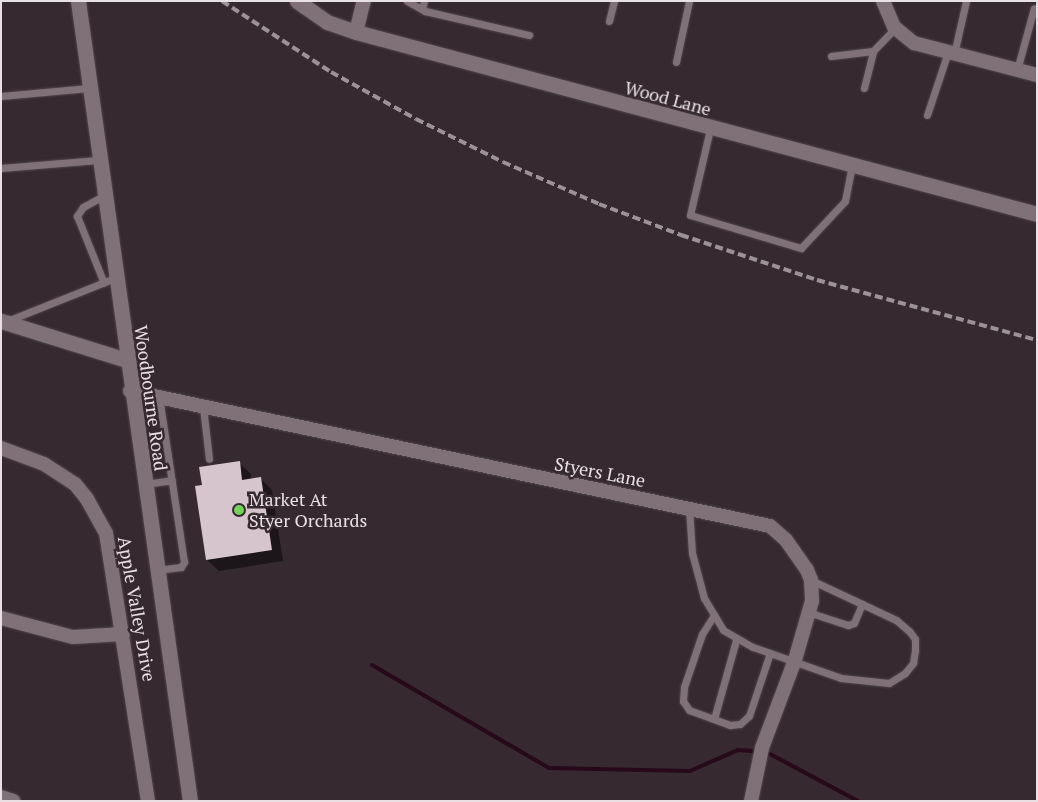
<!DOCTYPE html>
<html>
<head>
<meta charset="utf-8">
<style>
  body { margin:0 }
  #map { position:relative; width:1038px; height:802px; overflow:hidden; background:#36292f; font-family:"PT Serif",serif }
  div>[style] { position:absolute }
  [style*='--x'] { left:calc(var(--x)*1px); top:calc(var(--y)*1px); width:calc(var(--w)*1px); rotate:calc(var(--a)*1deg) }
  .shadow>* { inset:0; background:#0007 }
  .stream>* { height:4px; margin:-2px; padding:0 2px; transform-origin:2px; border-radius:2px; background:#270919 }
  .building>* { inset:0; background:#d6c5cc }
  .roads { filter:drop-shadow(0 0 1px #52484c) drop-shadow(0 0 1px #52484c) }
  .lane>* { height:7px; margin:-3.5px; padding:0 3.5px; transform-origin:3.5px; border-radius:3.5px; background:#807178 }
  .street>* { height:14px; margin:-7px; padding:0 7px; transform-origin:7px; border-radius:7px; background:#807178 }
  .secondary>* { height:15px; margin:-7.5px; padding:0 7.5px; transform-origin:7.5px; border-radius:7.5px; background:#807178 }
  .rail>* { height:4px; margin-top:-2px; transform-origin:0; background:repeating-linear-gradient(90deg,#9d9397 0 8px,transparent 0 12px) }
  .dots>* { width:14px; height:14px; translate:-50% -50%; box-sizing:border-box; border:2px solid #36292f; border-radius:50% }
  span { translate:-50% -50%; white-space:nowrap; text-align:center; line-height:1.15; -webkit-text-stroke:5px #36292f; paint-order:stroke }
  .street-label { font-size:18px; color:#e8e0e3 }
  .poi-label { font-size:18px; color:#e8e0e3 }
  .left { translate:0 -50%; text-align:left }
  .frame { position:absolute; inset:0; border:2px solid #e8e0e3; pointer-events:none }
</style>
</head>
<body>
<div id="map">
  <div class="shadow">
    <i style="clip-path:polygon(239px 463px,251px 474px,251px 480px,261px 479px,272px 490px,283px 561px,219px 571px,207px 560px,203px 486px)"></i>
  </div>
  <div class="stream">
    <i style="--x:372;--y:665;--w:205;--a:30.2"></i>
    <i style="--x:549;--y:768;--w:141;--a:1.2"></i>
    <i style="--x:690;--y:771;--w:52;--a:-23.6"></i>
    <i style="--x:738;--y:750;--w:14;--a:4"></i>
    <i style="--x:770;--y:754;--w:100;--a:28.1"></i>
  </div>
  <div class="building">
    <i style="clip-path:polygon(240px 461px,242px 480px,261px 477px,272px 550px,206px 560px,195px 486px,202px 485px,199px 467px)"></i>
  </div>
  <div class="roads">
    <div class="lane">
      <i style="--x:407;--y:1;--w:21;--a:29"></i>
      <i style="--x:425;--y:11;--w:107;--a:13"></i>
      <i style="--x:422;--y:9;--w:8;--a:-76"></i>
      <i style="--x:609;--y:21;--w:21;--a:-76"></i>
      <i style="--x:954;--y:54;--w:54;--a:-77.2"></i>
      <i style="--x:831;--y:56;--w:42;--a:-6.8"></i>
      <i style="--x:873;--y:51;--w:32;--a:-46"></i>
      <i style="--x:676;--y:62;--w:62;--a:-78"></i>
      <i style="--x:1017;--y:70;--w:64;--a:-74.7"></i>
      <i style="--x:864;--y:88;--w:38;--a:-76"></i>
      <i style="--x:1;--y:96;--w:88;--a:-5.2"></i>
      <i style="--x:927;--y:115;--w:66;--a:-71.6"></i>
      <i style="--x:710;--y:129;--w:88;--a:103.1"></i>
      <i style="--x:690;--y:215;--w:116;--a:16.6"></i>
      <i style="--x:801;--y:248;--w:64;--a:-46.9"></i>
      <i style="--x:845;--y:201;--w:36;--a:-79"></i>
      <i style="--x:1;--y:168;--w:97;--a:-4.7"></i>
      <i style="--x:103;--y:196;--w:23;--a:151"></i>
      <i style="--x:83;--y:207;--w:11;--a:124"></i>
      <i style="--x:77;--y:216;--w:72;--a:68.1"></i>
      <i style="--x:7;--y:321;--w:116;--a:-21.7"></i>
      <i style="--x:203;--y:407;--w:52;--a:83.4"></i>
      <i style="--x:145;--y:484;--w:27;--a:-8"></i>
      <i style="--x:689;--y:508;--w:45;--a:86.2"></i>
      <i style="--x:692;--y:553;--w:47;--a:75.1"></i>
      <i style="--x:704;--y:598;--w:37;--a:59"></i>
      <i style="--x:723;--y:630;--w:34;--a:30"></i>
      <i style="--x:753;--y:647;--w:93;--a:19.4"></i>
      <i style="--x:841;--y:678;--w:48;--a:5.9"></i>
      <i style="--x:889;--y:683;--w:19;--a:-32"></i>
      <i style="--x:905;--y:673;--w:13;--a:-51"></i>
      <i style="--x:913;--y:663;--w:12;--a:-81"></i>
      <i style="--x:915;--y:651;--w:12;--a:-90"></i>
      <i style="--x:915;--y:639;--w:9;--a:-126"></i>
      <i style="--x:910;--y:632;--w:18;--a:-139"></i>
      <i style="--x:896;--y:620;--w:94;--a:-154.8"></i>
      <i style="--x:157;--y:570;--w:24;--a:-7"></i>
      <i style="--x:181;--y:567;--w:6;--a:-59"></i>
      <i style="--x:184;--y:562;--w:167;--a:-98.6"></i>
      <i style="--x:811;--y:613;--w:39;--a:18"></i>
      <i style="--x:848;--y:625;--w:6;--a:-18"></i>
      <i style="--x:854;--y:623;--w:21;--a:-67"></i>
      <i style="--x:714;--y:615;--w:22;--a:122"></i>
      <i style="--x:702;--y:634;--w:56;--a:108.8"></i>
      <i style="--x:684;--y:687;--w:14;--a:94"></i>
      <i style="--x:683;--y:701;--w:11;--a:56"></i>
      <i style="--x:689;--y:710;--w:44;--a:20.1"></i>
      <i style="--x:730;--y:725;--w:10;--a:-6"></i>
      <i style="--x:740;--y:724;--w:12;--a:-42"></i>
      <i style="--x:749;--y:716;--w:66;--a:-71.6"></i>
      <i style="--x:714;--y:719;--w:82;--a:-74.4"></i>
    </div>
    <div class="street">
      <i style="--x:883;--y:1;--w:28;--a:67"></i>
      <i style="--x:894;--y:27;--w:26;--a:39"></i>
      <i style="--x:914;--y:43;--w:127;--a:14.6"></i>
      <i style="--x:356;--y:32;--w:32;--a:-76"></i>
      <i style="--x:130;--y:391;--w:654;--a:11.91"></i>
      <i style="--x:770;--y:526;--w:21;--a:41"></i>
      <i style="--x:786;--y:540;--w:37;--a:55"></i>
      <i style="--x:807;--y:570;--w:11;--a:68"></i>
      <i style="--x:811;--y:580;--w:21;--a:87"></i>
      <i style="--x:812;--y:601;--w:61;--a:106.1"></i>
      <i style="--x:795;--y:660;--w:94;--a:110.6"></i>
      <i style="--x:762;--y:748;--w:54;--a:101.7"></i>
      <i style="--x:1;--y:448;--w:46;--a:20.4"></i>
      <i style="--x:44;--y:464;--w:37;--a:33"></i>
      <i style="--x:75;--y:484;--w:19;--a:51"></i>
      <i style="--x:87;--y:499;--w:39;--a:61"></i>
      <i style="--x:106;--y:533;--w:271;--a:81.1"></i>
      <i style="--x:1;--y:618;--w:74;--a:14.8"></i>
      <i style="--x:73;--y:637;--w:50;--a:-3.4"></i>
      <i style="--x:1;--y:797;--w:13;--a:18"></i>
    </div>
    <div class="secondary">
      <i style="--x:78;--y:1;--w:808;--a:82.03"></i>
      <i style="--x:297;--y:1;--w:37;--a:35"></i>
      <i style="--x:327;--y:22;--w:31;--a:19"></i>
      <i style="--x:356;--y:32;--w:705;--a:14.96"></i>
      <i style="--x:1;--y:321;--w:131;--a:17.3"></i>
    </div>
  </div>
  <div class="rail">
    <i style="--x:222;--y:1;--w:130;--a:33.1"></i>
    <i style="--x:331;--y:72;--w:97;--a:28.9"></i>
    <i style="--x:416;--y:119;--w:97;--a:26.3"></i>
    <i style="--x:503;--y:162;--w:105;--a:23.6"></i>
    <i style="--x:599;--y:204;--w:88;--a:20.7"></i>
    <i style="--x:681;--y:235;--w:143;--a:18.3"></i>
    <i style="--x:817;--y:280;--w:228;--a:15.3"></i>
  </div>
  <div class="dots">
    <i style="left:239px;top:510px;background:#75d25b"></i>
  </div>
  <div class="street-label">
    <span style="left:668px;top:98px;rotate:15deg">Wood Lane</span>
    <span style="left:151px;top:398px;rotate:82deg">Woodbourne Road</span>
    <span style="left:600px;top:472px;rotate:11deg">Styers Lane</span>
    <span style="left:137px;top:609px;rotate:80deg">Apple Valley Drive</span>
  </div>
  <div class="poi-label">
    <span class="left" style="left:249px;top:510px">Market At<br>Styer Orchards</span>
  </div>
  <div class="frame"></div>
</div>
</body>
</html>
